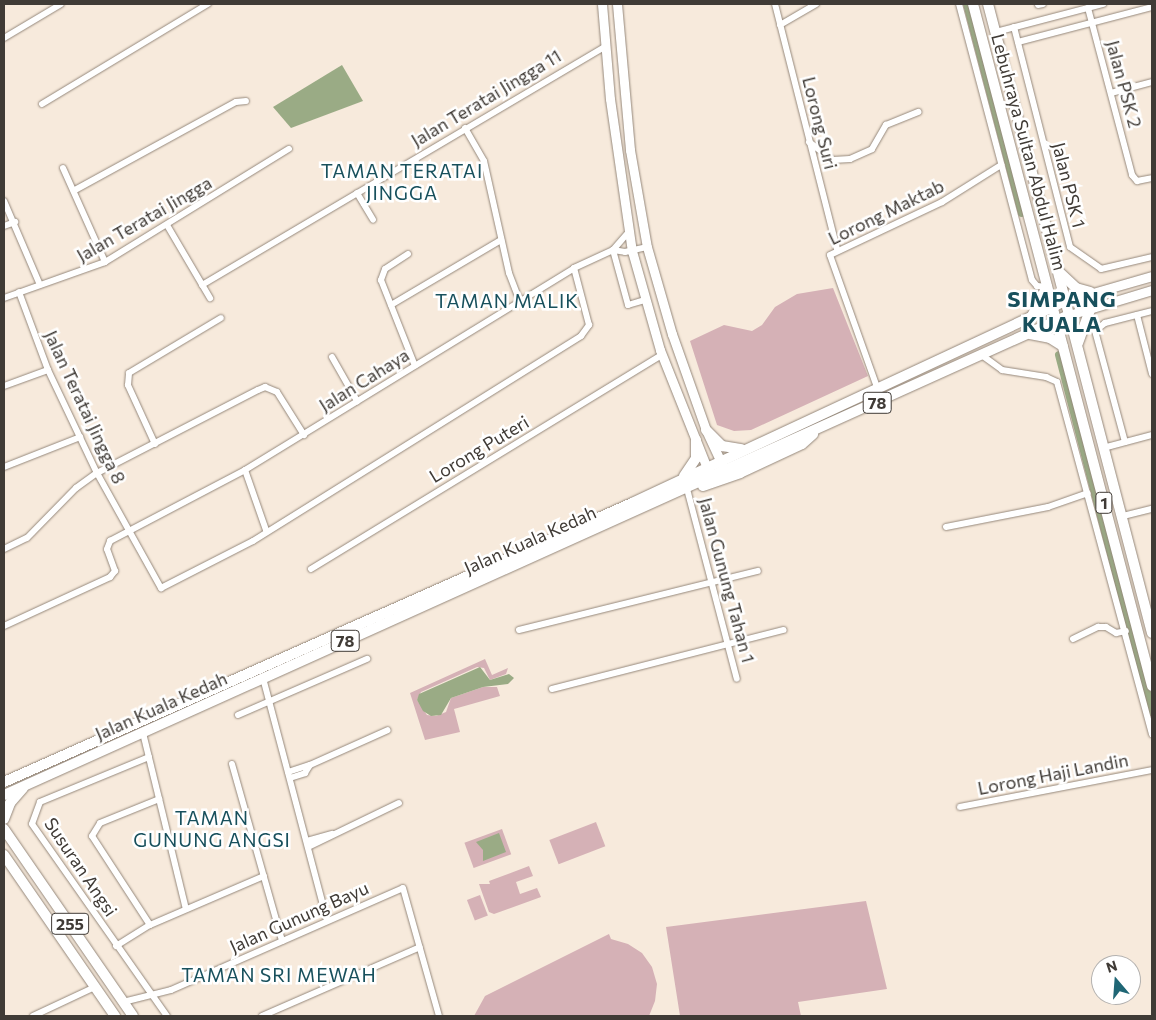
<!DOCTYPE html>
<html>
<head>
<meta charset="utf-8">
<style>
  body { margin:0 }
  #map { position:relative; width:1156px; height:1020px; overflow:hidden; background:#f7eadc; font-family:Commissioner,sans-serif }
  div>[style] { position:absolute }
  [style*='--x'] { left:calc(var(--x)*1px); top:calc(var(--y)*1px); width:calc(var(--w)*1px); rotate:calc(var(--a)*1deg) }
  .green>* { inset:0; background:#d5b1b6; transform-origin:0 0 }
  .water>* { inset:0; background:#9aab85 }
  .canal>* { height:8px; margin:-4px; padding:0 4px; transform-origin:4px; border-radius:4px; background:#9aab85 }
  .roads { filter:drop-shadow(0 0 1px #95887b) drop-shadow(0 0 1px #95887b) }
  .street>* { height:6px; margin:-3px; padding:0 3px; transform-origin:3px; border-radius:3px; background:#fff }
  .secondary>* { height:9px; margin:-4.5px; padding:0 4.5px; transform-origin:4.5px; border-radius:4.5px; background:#fff }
  .primary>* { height:10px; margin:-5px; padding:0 5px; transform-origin:5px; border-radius:5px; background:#fff }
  span { translate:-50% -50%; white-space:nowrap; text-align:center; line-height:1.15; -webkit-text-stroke:5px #fff; paint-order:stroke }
  .shield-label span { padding:1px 4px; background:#fff; border:1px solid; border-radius:4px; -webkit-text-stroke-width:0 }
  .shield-label { font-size:16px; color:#403b36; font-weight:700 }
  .street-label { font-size:18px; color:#403b36 }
  .neighbourhood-label { font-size:19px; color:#18505c; letter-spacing:1px }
  .district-label { font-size:22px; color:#18505c; font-weight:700; letter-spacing:1px }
  .frame { position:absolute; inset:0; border:5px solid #403b36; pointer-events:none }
  .north { position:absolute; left:1091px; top:955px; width:50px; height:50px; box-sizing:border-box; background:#fff; border:1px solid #b3b1af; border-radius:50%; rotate:342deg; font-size:14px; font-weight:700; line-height:20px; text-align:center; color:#403b36 }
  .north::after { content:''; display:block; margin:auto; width:18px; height:22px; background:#1f6675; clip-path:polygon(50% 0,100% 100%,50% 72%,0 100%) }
</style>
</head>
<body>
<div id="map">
  <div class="green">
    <i style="clip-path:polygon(833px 288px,868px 376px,751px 430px,734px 431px,717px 425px,690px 341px,724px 325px,752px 331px,762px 325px,775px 307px,797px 294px)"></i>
    <i style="clip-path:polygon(485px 659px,492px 675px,508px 668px,506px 674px,490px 680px,484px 668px,477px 667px,421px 692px,417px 700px,427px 715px,436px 716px,446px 712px,451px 698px,483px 687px,497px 687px,500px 696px,454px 709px,460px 732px,425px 740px,410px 693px)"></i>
    <i style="left:596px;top:822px;width:26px;height:50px;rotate:69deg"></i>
    <i style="left:502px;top:829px;width:27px;height:40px;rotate:70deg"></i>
    <i style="clip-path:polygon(529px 866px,533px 876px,516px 882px,520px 894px,537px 888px,541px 897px,494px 914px,489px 912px,479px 884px,490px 884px,489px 881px)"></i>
    <i style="left:480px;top:895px;width:22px;height:14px;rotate:69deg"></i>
    <i style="clip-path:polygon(866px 901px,887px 989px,798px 1002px,801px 1016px,680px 1016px,666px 927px)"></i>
    <i style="clip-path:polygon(609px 934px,611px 939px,628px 944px,642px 953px,652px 967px,657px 984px,655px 1001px,649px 1016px,474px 1016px,485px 996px)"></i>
  </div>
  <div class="water">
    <i style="clip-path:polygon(342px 65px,363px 101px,291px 128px,273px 107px)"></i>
    <i style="clip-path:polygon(480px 667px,490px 680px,509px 674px,514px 678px,508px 684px,483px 687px,451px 698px,441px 715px,431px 716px,423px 711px,417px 700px,419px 694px)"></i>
    <i style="clip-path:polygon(499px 833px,506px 852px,483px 861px,483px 850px,476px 842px)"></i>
  </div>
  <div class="canal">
    <i style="--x:967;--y:4;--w:216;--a:75.3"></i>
    <i style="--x:1059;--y:355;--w:369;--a:75.4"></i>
  </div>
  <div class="roads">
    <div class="street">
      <i style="--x:775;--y:4;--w:253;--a:75.8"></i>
      <i style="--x:959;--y:4;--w:285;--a:75.2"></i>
      <i style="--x:1032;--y:280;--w:8;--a:50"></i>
      <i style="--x:1037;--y:286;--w:10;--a:6"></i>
      <i style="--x:1038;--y:5;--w:5;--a:-11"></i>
      <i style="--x:1088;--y:8;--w:173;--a:75.2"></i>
      <i style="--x:1132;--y:175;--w:8;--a:50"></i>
      <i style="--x:1137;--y:181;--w:15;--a:-11"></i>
      <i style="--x:780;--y:25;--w:42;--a:-30.3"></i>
      <i style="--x:1014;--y:27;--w:227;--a:75.7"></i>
      <i style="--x:1070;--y:247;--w:38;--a:35"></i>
      <i style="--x:1101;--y:269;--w:52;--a:-13.2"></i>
      <i style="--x:996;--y:32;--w:111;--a:-14.7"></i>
      <i style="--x:4;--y:38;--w:66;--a:-30.8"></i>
      <i style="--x:1018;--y:42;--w:138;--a:-14.6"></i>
      <i style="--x:1111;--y:93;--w:42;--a:-15"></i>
      <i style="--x:42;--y:104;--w:194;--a:-31.1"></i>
      <i style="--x:465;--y:128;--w:38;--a:60"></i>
      <i style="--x:484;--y:161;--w:115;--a:77.4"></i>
      <i style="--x:509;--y:273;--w:30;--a:69"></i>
      <i style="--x:809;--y:142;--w:30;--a:37"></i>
      <i style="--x:833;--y:160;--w:17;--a:-3"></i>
      <i style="--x:850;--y:159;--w:24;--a:-24"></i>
      <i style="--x:872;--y:149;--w:28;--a:-60"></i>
      <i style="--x:886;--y:125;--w:35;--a:-22"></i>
      <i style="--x:63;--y:168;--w:103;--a:65.9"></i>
      <i style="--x:75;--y:190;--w:183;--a:-28.7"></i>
      <i style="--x:236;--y:102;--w:10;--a:-6"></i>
      <i style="--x:357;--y:193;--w:31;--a:59"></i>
      <i style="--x:4;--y:201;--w:91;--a:66.8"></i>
      <i style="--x:167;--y:225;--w:85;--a:59.5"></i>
      <i style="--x:4;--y:226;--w:12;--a:-20"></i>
      <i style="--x:613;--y:250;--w:57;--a:74.7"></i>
      <i style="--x:628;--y:305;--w:17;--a:-17"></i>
      <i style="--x:613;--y:250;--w:12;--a:9"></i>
      <i style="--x:625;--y:252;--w:23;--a:-13"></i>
      <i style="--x:408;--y:254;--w:27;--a:147"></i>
      <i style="--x:385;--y:269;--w:12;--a:110"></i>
      <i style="--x:381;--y:280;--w:92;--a:68.4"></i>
      <i style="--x:202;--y:285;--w:469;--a:-30.6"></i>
      <i style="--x:19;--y:292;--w:83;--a:69.6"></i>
      <i style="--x:48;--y:370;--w:114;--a:64.6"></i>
      <i style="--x:97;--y:473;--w:132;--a:60.9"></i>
      <i style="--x:161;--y:588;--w:103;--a:-27.1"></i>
      <i style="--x:253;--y:541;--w:387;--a:-32"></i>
      <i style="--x:581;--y:336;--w:14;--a:-54"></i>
      <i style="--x:589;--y:325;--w:59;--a:-104.7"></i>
      <i style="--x:4;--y:298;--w:107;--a:-19.6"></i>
      <i style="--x:105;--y:262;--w:216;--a:-31.6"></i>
      <i style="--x:391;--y:305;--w:128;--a:-30.6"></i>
      <i style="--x:1137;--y:315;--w:61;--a:75.7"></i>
      <i style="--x:983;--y:356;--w:24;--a:36"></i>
      <i style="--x:1002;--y:370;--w:45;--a:9"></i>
      <i style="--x:1046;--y:377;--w:12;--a:24"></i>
      <i style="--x:1057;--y:382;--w:365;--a:74.9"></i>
      <i style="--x:332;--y:357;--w:51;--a:60.4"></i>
      <i style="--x:4;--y:386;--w:47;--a:-20"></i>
      <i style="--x:878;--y:390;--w:143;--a:-109.6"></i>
      <i style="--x:830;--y:255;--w:124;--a:-25.3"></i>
      <i style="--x:942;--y:202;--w:70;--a:-32.1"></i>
      <i style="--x:1125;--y:442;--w:115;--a:-105.1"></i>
      <i style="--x:1095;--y:331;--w:13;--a:-39"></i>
      <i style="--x:1105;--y:323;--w:49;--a:-14.3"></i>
      <i style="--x:155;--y:444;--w:65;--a:-114.6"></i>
      <i style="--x:128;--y:385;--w:12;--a:-85"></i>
      <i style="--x:129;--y:373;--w:107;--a:-30.9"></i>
      <i style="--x:1103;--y:448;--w:51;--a:-14.9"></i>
      <i style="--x:4;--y:467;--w:82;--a:-21.5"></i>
      <i style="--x:245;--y:470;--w:64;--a:70.7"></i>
      <i style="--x:687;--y:489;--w:196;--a:75.3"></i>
      <i style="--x:1123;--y:516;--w:30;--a:-14"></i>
      <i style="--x:946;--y:527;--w:104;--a:-11.1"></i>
      <i style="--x:1048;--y:507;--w:42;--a:-19.3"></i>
      <i style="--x:4;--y:549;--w:25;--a:-26"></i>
      <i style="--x:27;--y:538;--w:70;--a:-45.6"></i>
      <i style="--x:76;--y:488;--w:26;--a:-36"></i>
      <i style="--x:97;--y:473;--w:181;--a:-27.3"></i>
      <i style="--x:258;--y:390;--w:8;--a:-23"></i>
      <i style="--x:265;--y:387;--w:13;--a:23"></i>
      <i style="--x:277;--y:392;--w:51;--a:57.9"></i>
      <i style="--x:311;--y:569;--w:411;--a:-31.4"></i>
      <i style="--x:4;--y:626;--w:117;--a:-24.8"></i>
      <i style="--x:110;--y:577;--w:8;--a:-50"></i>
      <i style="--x:115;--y:571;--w:23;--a:-110"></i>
      <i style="--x:107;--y:549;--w:9;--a:-69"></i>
      <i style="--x:110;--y:541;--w:153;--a:-27.7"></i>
      <i style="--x:245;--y:470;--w:386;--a:-31.5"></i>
      <i style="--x:574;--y:268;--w:43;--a:-24.8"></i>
      <i style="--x:613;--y:250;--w:23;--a:-49"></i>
      <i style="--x:519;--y:630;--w:246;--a:-13.9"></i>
      <i style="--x:1073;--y:639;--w:28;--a:-26"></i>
      <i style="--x:1098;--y:627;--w:8;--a:0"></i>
      <i style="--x:1106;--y:627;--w:12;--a:31"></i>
      <i style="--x:1116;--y:633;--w:10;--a:-11"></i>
      <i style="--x:263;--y:678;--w:250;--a:75.2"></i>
      <i style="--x:552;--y:689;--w:239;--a:-14.3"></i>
      <i style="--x:238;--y:715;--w:141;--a:-23.5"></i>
      <i style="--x:143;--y:733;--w:181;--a:76.3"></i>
      <i style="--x:149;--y:757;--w:118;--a:157.6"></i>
      <i style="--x:40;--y:802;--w:23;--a:110"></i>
      <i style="--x:32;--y:824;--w:235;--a:54.9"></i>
      <i style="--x:232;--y:764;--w:184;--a:74.2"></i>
      <i style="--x:288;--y:772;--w:23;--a:-18"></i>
      <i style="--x:310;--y:765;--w:85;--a:-24.2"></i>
      <i style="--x:290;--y:778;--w:16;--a:-18"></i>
      <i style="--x:305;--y:773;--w:9;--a:-58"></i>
      <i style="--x:960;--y:807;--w:196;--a:-10.9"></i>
      <i style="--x:307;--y:841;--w:26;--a:-16"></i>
      <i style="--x:308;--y:847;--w:101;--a:-25.8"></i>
      <i style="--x:150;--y:925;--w:106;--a:-123.1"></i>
      <i style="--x:92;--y:836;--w:15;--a:-58"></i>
      <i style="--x:100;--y:823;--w:64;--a:-22.1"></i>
      <i style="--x:116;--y:946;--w:40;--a:-32"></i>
      <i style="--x:150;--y:925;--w:124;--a:-23.3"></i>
      <i style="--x:123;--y:1002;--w:49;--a:-14"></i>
      <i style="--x:171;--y:990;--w:253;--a:-23.7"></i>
      <i style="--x:403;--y:888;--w:133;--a:74.3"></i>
      <i style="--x:33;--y:1016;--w:68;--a:-25.1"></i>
      <i style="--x:262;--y:1016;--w:172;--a:-23.6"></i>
    </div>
    <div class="secondary">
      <i style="--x:602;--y:4;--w:95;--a:85.2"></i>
      <i style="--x:610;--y:99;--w:154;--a:81.8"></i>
      <i style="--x:632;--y:251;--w:103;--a:74.2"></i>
      <i style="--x:660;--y:350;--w:132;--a:68.3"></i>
      <i style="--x:617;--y:4;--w:147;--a:84.9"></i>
      <i style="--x:630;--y:150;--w:98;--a:80.1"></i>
      <i style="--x:647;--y:247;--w:91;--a:74"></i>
      <i style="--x:672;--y:334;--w:102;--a:70.5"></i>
      <i style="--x:706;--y:430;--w:40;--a:65"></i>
      <i style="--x:1065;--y:301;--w:91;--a:-16"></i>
      <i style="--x:1069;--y:315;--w:87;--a:-16.8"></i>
    </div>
    <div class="primary">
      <i style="--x:973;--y:4;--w:705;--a:75.29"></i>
      <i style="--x:988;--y:4;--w:650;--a:75.39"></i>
      <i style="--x:1059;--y:272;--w:23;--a:43"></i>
      <i style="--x:1076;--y:288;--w:15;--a:16"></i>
      <i style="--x:1032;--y:316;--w:33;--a:-63"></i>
      <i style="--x:1030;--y:334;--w:20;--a:11"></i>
      <i style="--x:1050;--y:338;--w:15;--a:32"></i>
      <i style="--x:1078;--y:343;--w:38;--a:-70"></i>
      <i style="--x:706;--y:430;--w:23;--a:45"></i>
      <i style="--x:722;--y:446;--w:20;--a:9"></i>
      <i style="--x:684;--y:476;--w:22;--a:-56"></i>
      <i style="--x:696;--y:458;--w:18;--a:-90"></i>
      <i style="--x:703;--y:486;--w:39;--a:-19"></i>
      <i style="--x:740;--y:473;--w:68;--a:-25.1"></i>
      <i style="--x:802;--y:444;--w:15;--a:-42"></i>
      <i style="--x:4;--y:782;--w:687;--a:-23.95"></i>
      <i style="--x:632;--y:503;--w:478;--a:-25"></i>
      <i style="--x:4;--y:795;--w:1168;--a:-24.26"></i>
      <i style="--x:4;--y:819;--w:17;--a:-69"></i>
      <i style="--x:10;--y:803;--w:20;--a:-49"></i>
      <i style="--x:4;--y:829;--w:227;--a:55.4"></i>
      <i style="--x:4;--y:855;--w:196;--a:55.4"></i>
    </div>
  </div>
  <div class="shield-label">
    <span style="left:877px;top:403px">78</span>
    <span style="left:1104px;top:503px">1</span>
    <span style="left:345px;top:641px">78</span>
    <span style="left:70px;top:924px">255</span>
  </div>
  <div class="street-label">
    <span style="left:1124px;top:84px;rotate:75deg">Jalan PSK 2</span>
    <span style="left:486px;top:98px;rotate:-31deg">Jalan Teratai Jingga 11</span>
    <span style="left:820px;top:123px;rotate:76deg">Lorong Suri</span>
    <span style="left:1029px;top:152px;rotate:75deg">Lebuhraya Sultan Abdul Halim</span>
    <span style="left:1069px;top:185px;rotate:76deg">Jalan PSK 1</span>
    <span style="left:886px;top:212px;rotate:-26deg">Lorong Maktab</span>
    <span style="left:144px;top:219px;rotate:-30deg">Jalan Teratai Jingga</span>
    <span style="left:364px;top:380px;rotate:-32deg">Jalan Cahaya</span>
    <span style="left:85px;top:407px;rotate:65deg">Jalan Teratai Jingga 8</span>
    <span style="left:479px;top:449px;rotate:-31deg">Lorong Puteri</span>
    <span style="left:530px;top:540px;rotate:-24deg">Jalan Kuala Kedah</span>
    <span style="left:727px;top:580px;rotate:75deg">Jalan Gunung Tahan 1</span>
    <span style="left:161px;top:706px;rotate:-24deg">Jalan Kuala Kedah</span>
    <span style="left:1053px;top:774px;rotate:-11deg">Lorong Haji Landin</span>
    <span style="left:81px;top:867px;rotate:56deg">Susuran Angsi</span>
    <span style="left:299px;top:917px;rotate:-24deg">Jalan Gunung Bayu</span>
  </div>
  <div class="neighbourhood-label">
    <span style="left:402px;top:182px">TAMAN TERATAI<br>JINGGA</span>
    <span style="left:507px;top:301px">TAMAN MALIK</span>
    <span style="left:212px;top:829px">TAMAN<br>GUNUNG ANGSI</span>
    <span style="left:279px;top:975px">TAMAN SRI MEWAH</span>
  </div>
  <div class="district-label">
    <span style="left:1062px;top:311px">SIMPANG<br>KUALA</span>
  </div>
  <div class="frame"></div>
  <div class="north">N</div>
</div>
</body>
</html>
